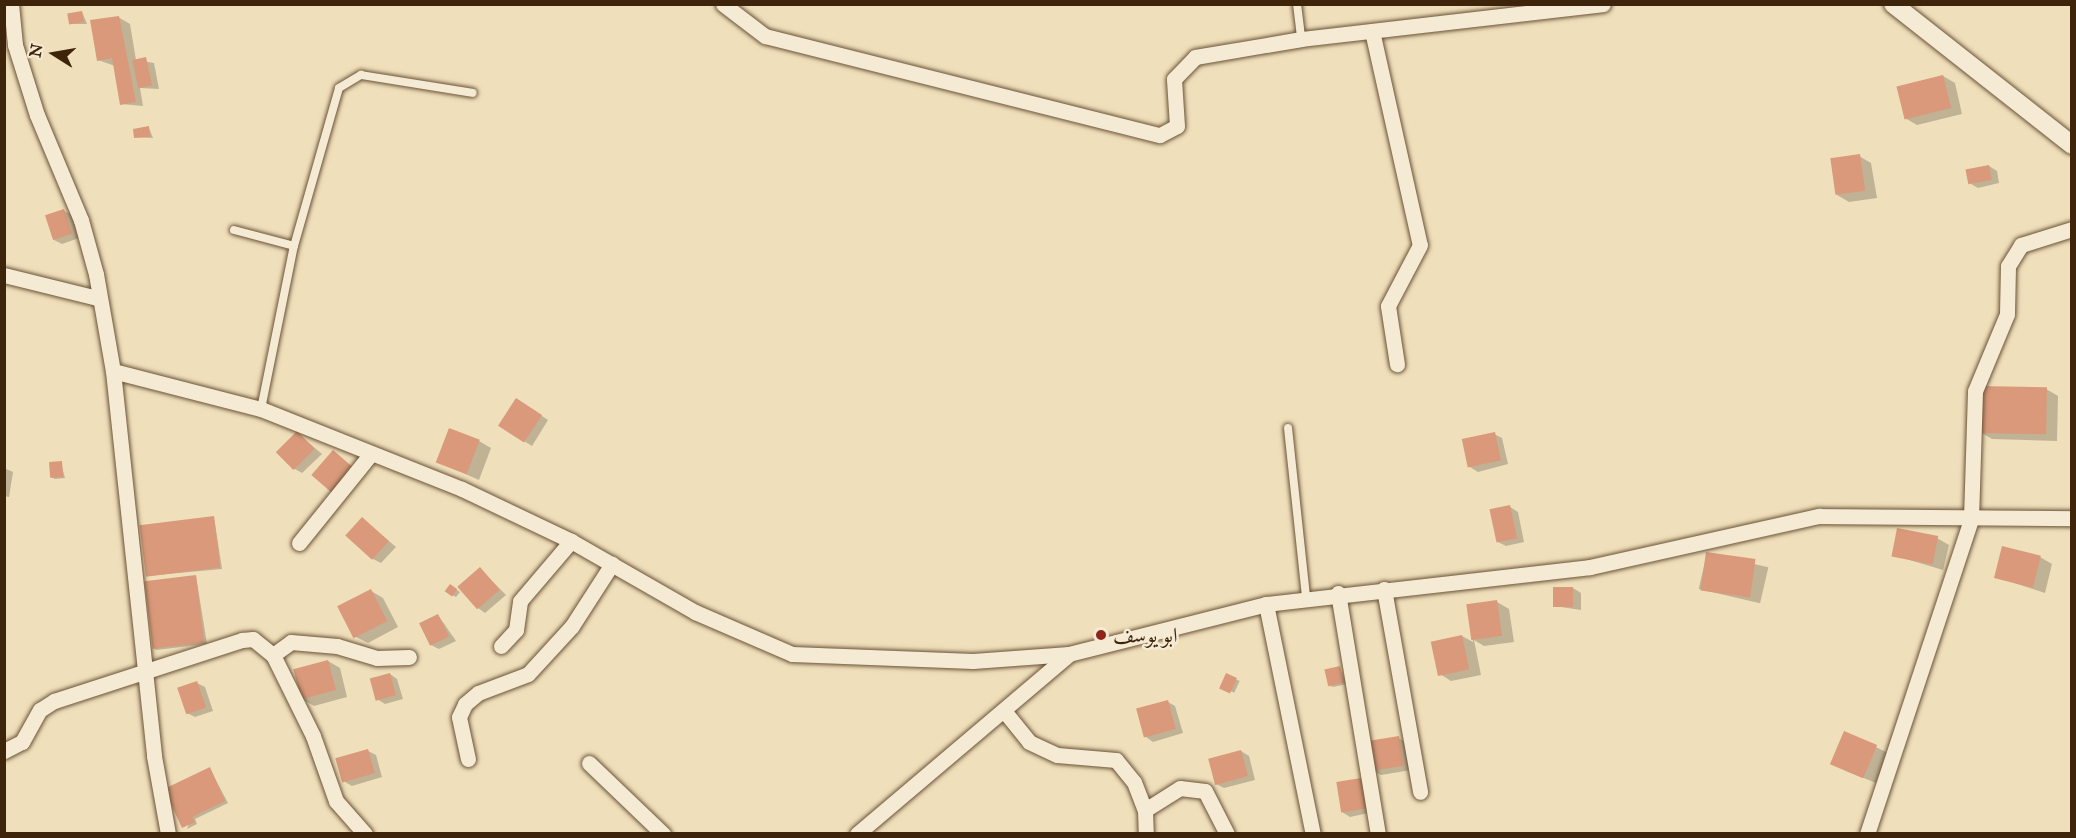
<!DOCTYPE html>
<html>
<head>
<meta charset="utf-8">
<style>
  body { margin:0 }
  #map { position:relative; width:2076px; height:838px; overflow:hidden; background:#f0dfbb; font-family:"IM FELL Great Primer",Amiri,serif }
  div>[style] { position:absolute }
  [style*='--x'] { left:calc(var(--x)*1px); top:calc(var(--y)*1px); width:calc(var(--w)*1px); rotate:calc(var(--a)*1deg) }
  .shadow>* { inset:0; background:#0003; transform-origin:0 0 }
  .building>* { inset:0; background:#d9997a; transform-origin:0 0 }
  .roads { filter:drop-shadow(0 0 2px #6a5337) drop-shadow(0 0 2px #6a5337) }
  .service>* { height:8px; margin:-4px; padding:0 4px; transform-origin:4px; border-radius:4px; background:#f5ead3 }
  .minor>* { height:15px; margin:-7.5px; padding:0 7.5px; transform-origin:7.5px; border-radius:7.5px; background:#f5ead3 }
  .tertiary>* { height:18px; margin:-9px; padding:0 9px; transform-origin:9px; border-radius:9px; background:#f5ead3 }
  .dots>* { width:16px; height:16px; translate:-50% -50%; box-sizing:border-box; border:3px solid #f5ead3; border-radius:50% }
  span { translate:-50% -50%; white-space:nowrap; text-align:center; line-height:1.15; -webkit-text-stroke:5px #f5ead3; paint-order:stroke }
  .poi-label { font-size:21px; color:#3e240b }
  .left { translate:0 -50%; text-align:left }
  .frame { position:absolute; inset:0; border:6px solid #3e240b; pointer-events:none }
  .north { position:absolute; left:24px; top:24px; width:60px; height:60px; -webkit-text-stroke:4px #f5ead3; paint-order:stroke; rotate:281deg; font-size:16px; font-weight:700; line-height:24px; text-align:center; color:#3e240b }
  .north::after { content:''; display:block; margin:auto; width:21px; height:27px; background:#3e240b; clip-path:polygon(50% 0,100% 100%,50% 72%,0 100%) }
</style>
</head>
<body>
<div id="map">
  <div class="shadow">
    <i style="clip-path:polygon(82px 12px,87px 24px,70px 24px)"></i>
    <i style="clip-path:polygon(118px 17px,130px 24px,136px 60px,154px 63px,159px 89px,140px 88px,143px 106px,121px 104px,115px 66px,98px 60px)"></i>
    <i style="clip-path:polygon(1943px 76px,1955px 83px,1962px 114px,1917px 125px,1905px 118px)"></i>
    <i style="clip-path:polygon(149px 128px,153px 138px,136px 137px)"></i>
    <i style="clip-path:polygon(1859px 156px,1871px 163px,1877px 198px,1849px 202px,1837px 195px)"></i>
    <i style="clip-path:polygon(1989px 166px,1997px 171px,1999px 183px,1978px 188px,1971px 184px)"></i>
    <i style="clip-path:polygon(64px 211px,72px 215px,79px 238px,62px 244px,54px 240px)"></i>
    <i style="clip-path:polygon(2046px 389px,2058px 396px,2057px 441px,1992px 439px,1980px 432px)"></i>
    <i style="clip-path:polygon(524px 404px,548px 420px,532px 446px,500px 426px)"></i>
    <i style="clip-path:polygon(297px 433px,322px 454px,302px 473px,295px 469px)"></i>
    <i style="clip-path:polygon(1494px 434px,1502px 438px,1508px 464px,1478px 472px,1470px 467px)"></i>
    <i style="clip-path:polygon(479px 441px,491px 448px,479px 480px,438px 462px)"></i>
    <i style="clip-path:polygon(61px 463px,65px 478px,55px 479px,51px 477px)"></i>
    <i style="clip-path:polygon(4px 468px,13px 472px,9px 497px,4px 496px)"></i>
    <i style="clip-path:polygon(1510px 507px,1518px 512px,1524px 542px,1506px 546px,1498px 542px)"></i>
    <i style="clip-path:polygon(214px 517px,222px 569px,146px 576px)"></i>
    <i style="clip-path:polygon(363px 519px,396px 547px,381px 563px,373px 559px)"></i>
    <i style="clip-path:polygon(1937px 538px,1949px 545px,1943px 570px,1893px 555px)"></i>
    <i style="left:1707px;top:553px;width:63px;height:37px;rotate:13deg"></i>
    <i style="clip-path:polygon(2040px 557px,2052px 564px,2045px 593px,1996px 577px)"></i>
    <i style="clip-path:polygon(480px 569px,506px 595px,485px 613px,478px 608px)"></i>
    <i style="clip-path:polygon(196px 576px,207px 644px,156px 650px,153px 648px)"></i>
    <i style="clip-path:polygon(450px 586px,460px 592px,456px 597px,447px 592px)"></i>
    <i style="clip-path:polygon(1573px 588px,1581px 593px,1581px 610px,1554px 606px)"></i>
    <i style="clip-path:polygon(371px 591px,383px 598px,398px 627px,368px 643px,356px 637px)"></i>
    <i style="clip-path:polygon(1497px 602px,1509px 609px,1514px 642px,1484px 646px,1474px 640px,1481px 675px,1451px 681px,1440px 674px,1462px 636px,1473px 642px,1468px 606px)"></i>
    <i style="clip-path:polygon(438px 615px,456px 641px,439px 649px,431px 645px)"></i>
    <i style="clip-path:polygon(328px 661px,340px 668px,347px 697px,314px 706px,302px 699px)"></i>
    <i style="clip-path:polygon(1340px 668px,1347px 684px,1333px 687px,1330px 686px)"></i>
    <i style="clip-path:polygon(390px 674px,397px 679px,403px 699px,385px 704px,377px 699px)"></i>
    <i style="left:1227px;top:675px;width:14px;height:13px;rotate:25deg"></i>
    <i style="clip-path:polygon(197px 683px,205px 687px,213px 711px,195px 717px,187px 713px)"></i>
    <i style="clip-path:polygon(1168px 702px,1175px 706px,1183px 733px,1153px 742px,1146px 737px)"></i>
    <i style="clip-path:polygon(1845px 732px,1888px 753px,1876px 783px,1844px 770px)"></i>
    <i style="clip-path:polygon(1398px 738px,1406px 742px,1411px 770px,1381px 775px,1373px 771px)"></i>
    <i style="clip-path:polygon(368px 751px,376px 755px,382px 777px,352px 786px,345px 782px)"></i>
    <i style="clip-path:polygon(1241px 751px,1249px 756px,1255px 780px,1224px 788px,1216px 784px)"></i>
    <i style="clip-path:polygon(210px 769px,228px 803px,195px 819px,197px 824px,187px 829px)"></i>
    <i style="clip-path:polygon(1360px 780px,1368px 784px,1373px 812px,1350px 817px,1342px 812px)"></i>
  </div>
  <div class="building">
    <i style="left:82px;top:11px;width:11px;height:15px;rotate:80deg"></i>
    <i style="clip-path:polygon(119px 16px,136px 102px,120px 105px,112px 58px,97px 61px,90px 20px)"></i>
    <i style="left:146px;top:57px;width:29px;height:14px;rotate:78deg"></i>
    <i style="left:1943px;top:75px;width:34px;height:48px;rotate:76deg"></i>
    <i style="clip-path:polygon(149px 126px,150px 137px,134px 138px,133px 129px)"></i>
    <i style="left:1860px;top:154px;width:37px;height:30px;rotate:82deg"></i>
    <i style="left:1989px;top:165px;width:15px;height:24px;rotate:79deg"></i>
    <i style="left:64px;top:209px;width:26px;height:20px;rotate:72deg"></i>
    <i style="left:1980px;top:386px;width:67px;height:47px;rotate:1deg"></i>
    <i style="left:516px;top:398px;width:31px;height:33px;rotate:33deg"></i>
    <i style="left:449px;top:428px;width:33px;height:37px;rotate:21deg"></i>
    <i style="left:297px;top:431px;width:25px;height:30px;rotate:45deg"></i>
    <i style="left:1495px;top:432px;width:29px;height:34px;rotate:78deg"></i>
    <i style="left:333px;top:450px;width:29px;height:33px;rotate:41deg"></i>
    <i style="left:62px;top:461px;width:16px;height:13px;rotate:86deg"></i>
    <i style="left:1510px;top:505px;width:34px;height:21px;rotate:78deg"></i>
    <i style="left:214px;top:516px;width:52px;height:75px;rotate:83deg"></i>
    <i style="left:362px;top:517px;width:36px;height:25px;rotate:42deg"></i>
    <i style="left:1897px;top:528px;width:42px;height:29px;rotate:11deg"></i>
    <i style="left:2002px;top:546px;width:40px;height:33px;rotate:14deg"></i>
    <i style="left:1706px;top:552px;width:50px;height:39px;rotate:8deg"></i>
    <i style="left:480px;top:567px;width:30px;height:30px;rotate:49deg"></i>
    <i style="left:196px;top:575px;width:68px;height:52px;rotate:83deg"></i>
    <i style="left:450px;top:584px;width:9px;height:9px;rotate:36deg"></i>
    <i style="left:1553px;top:587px;width:20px;height:20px"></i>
    <i style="left:371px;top:589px;width:36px;height:38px;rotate:63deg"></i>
    <i style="left:1497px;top:600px;width:36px;height:31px;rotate:82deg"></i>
    <i style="left:438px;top:614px;width:25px;height:21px;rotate:64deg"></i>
    <i style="left:1462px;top:635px;width:35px;height:32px;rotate:78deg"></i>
    <i style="left:328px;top:660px;width:31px;height:36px;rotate:75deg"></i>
    <i style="left:1340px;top:666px;width:17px;height:16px;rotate:77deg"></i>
    <i style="left:390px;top:673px;width:23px;height:21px;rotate:75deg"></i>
    <i style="left:1226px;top:673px;width:12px;height:17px;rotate:24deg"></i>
    <i style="left:197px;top:681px;width:28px;height:21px;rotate:71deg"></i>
    <i style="left:1168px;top:700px;width:30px;height:33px;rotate:75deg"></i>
    <i style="left:1844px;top:731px;width:36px;height:36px;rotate:23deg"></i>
    <i style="left:1399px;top:736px;width:30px;height:33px;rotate:81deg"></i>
    <i style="left:368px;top:749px;width:25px;height:34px;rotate:74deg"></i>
    <i style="left:1241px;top:750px;width:27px;height:34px;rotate:75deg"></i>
    <i style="clip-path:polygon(210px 767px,225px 801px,192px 817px,195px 822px,182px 828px,164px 789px)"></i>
    <i style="left:1361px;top:778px;width:31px;height:25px;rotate:81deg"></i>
  </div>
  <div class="roads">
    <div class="service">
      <i style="--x:1297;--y:4;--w:35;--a:83"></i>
      <i style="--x:234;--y:230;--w:62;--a:14.9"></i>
      <i style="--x:261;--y:409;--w:166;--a:-78.6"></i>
      <i style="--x:294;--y:246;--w:164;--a:-74.1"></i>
      <i style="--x:339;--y:88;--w:26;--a:-31"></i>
      <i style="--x:361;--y:75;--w:113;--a:9.1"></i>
      <i style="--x:1288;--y:428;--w:170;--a:83.9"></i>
    </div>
    <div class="minor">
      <i style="--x:11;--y:4;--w:41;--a:84.4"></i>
      <i style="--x:15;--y:45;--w:73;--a:72.6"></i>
      <i style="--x:37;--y:115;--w:114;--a:67.3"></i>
      <i style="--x:81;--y:220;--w:56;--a:74.5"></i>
      <i style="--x:96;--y:274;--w:98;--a:80.1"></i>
      <i style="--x:113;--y:371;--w:387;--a:83.9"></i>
      <i style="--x:154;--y:756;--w:79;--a:79.8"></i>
      <i style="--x:723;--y:4;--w:53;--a:37.3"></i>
      <i style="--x:765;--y:36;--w:407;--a:14.1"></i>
      <i style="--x:1160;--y:135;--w:19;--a:-28"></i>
      <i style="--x:1177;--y:126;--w:47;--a:-93.7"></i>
      <i style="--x:1174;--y:79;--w:30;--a:-46"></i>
      <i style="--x:1195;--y:57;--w:108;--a:-9.6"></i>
      <i style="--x:1301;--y:39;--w:304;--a:-6.6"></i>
      <i style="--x:1372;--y:31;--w:219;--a:77.4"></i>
      <i style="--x:1420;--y:245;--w:69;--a:117.7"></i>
      <i style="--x:1388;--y:306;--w:59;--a:81.2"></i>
      <i style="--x:4;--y:275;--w:96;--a:13.9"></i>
      <i style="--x:113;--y:371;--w:153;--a:14.4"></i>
      <i style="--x:261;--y:409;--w:216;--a:21.7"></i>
      <i style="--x:462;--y:489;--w:121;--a:25.5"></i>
      <i style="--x:571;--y:541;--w:143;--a:29.8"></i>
      <i style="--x:695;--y:612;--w:106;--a:23.4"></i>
      <i style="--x:792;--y:654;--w:181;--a:2.2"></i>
      <i style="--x:973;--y:661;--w:96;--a:-4.2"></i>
      <i style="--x:299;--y:543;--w:113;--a:-51.1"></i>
      <i style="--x:1384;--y:589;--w:206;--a:79.9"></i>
      <i style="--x:1338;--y:593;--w:244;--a:80.6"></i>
      <i style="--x:1266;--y:604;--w:235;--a:78.5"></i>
      <i style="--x:501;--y:646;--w:22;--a:-47"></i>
      <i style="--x:516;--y:630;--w:29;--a:-82"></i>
      <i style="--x:520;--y:601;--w:79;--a:-49.6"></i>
      <i style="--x:273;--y:655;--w:90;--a:63.7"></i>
      <i style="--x:313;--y:736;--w:69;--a:70.5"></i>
      <i style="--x:336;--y:801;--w:44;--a:48.7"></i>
      <i style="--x:1005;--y:712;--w:38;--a:51"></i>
      <i style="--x:1029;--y:742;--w:31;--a:25"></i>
      <i style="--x:1057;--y:755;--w:59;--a:4.8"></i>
      <i style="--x:1116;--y:760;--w:28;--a:51"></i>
      <i style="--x:1134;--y:782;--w:30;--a:69"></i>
      <i style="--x:1145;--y:810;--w:24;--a:88"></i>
      <i style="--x:4;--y:751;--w:20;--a:-27"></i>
      <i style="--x:22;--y:742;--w:37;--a:-61"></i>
      <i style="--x:40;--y:710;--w:17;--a:-33"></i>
      <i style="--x:54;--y:701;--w:198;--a:-18"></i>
      <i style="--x:242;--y:640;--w:11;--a:-5"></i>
      <i style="--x:253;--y:639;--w:26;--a:39"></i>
      <i style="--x:273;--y:655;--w:22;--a:-36"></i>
      <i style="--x:291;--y:642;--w:46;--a:5"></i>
      <i style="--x:337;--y:646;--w:42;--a:16.7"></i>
      <i style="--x:377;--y:658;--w:32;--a:-2"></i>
      <i style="--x:468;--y:759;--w:43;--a:-102.1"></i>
      <i style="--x:459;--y:717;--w:14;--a:-65"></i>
      <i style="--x:465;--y:704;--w:17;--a:-40"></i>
      <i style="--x:478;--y:693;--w:53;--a:-20.8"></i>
      <i style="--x:528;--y:674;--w:65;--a:-47.5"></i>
      <i style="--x:572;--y:626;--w:74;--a:-57.2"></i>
      <i style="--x:589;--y:763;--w:103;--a:43.8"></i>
      <i style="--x:1145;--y:810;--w:41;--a:-32.2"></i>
      <i style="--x:1180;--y:788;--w:25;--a:7"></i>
      <i style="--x:1205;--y:791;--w:48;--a:62.9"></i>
      <i style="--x:857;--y:834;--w:278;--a:-40.3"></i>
      <i style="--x:1069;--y:654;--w:203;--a:-14.2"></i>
      <i style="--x:1266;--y:604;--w:326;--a:-6.5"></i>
      <i style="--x:1590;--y:567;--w:235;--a:-12.6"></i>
      <i style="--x:1819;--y:516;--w:253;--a:0.5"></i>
      <i style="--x:1867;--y:834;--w:332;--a:-71.7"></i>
      <i style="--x:1971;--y:519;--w:128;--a:-88.2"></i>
      <i style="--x:1975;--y:391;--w:83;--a:-67.4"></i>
      <i style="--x:2007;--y:314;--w:48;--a:-88.8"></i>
      <i style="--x:2008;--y:266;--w:25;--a:-58"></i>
      <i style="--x:2021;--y:245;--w:53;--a:-17.4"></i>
    </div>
    <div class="tertiary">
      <i style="--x:1893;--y:4;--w:228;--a:38.2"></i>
    </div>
  </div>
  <div class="dots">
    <i style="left:1101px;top:635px;background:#8f2418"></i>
  </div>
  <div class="poi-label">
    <span class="left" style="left:1113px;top:635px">ابو يوسف</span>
  </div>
  <div class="frame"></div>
  <div class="north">N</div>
</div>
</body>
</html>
